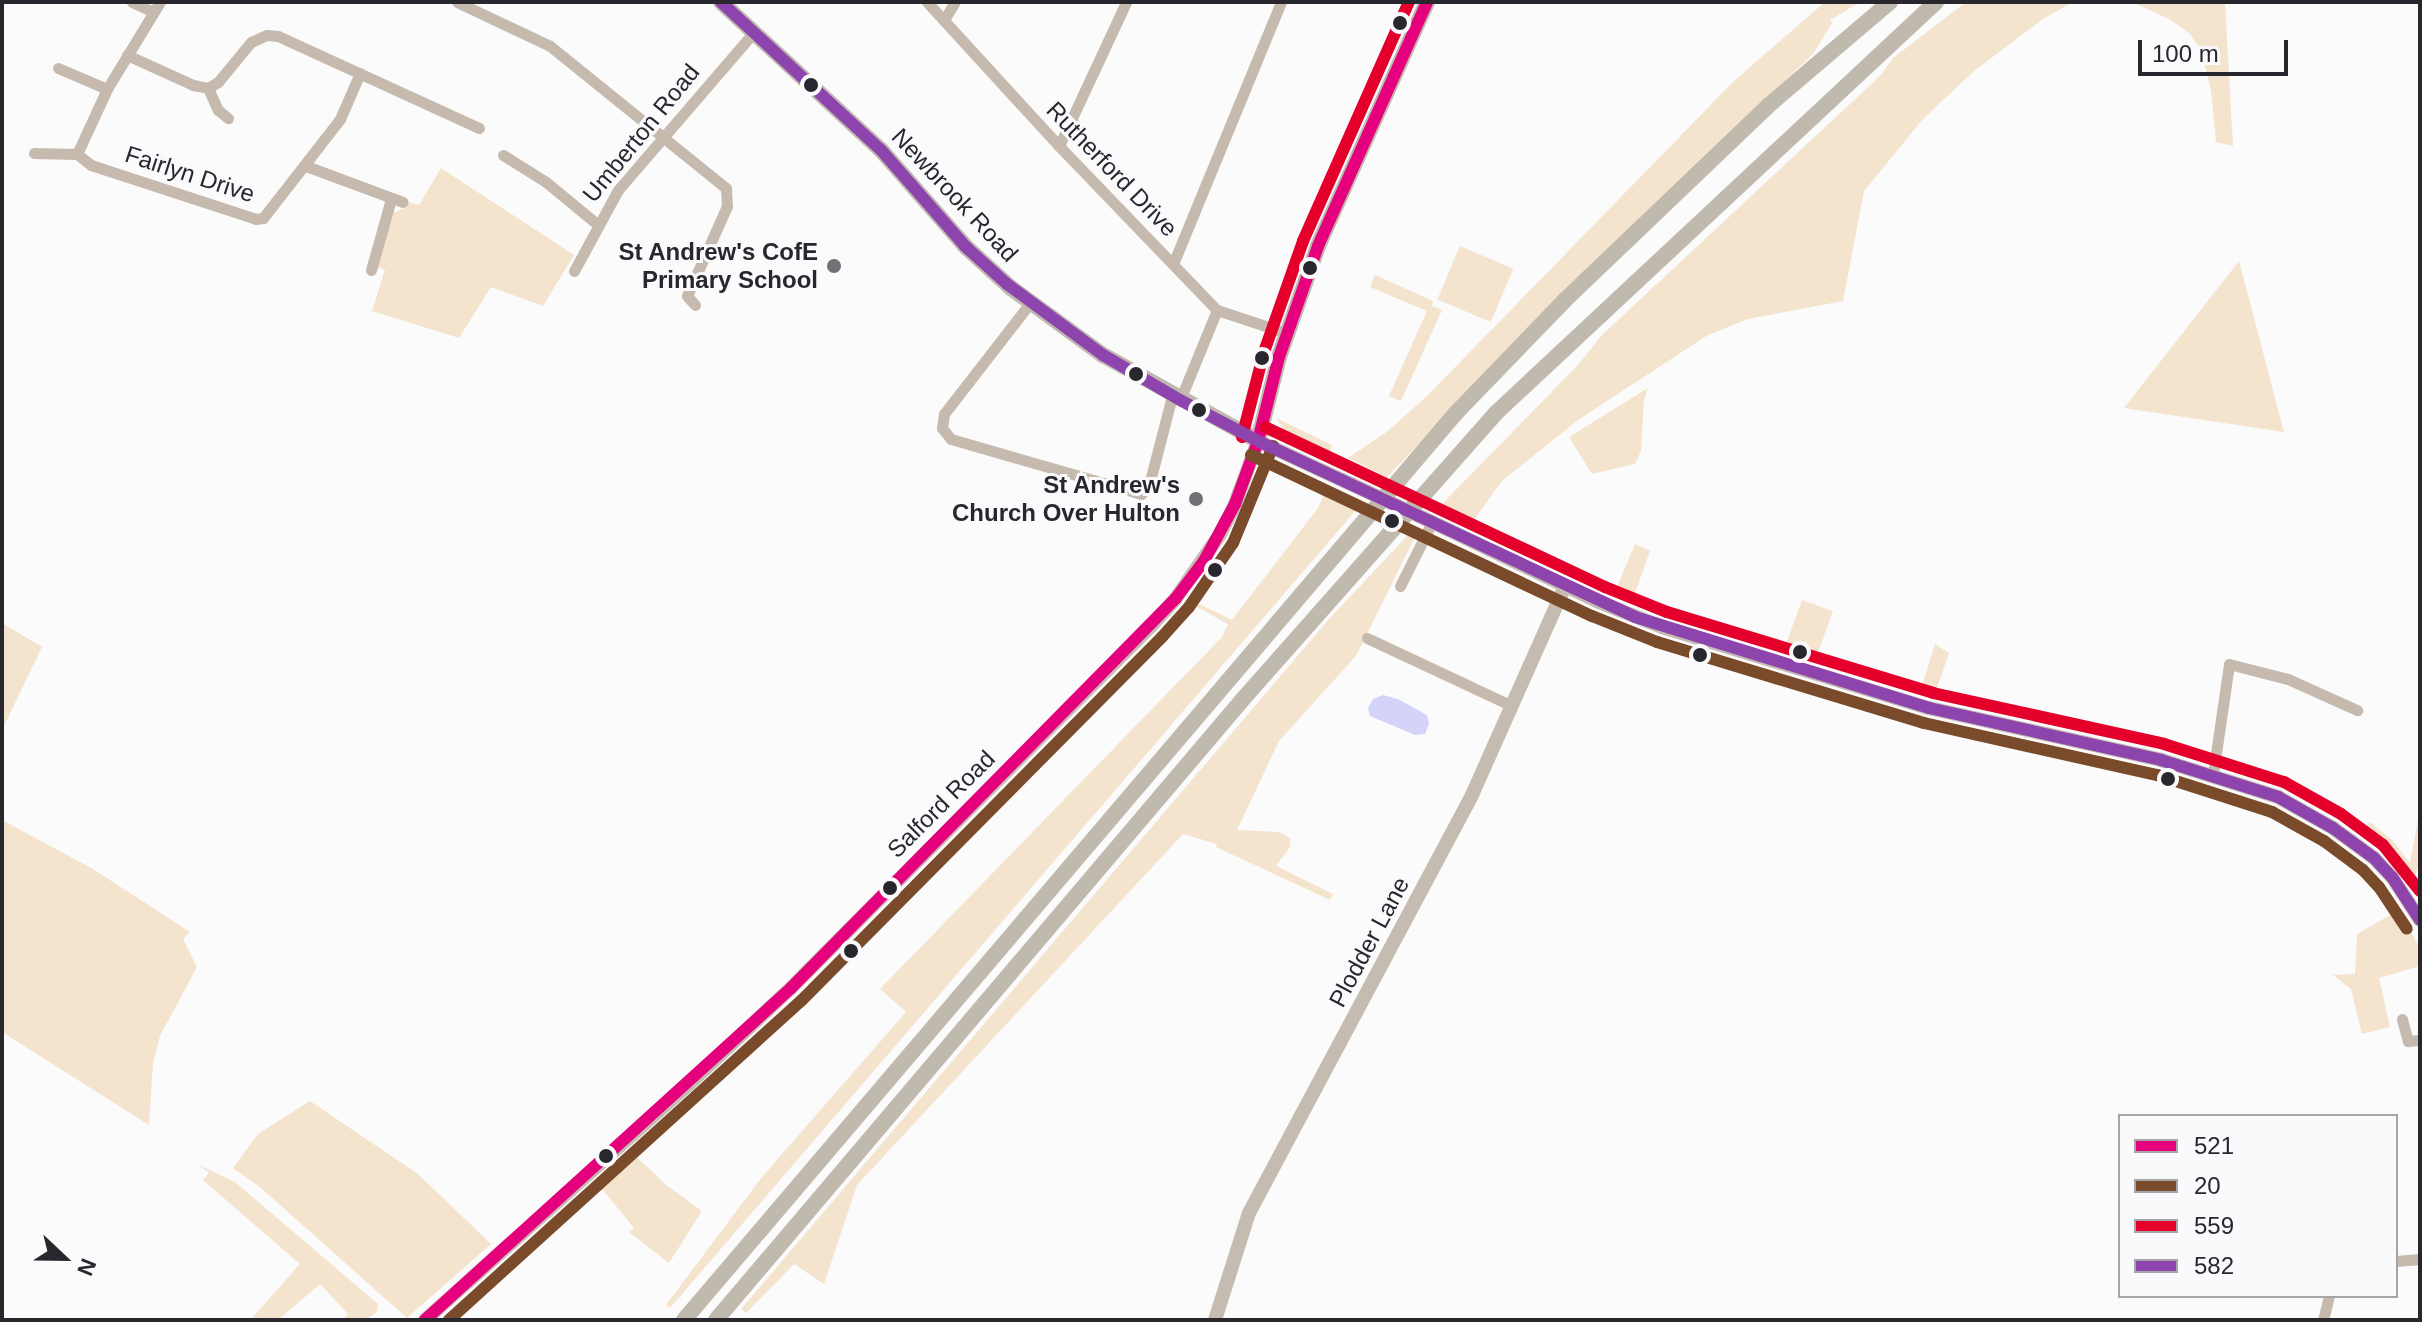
<!DOCTYPE html>
<html>
<head>
<meta charset="utf-8">
<style>
  body { margin:0 }
  #map { position:relative; width:2422px; height:1322px; overflow:hidden; background:#fbfbfc; font-family:Helvetica,sans-serif }
  div>[style] { position:absolute }
  [style*='--x'] { left:calc(var(--x)*1px); top:calc(var(--y)*1px); width:calc(var(--w)*1px); rotate:calc(var(--a)*1deg) }
  .green>* { inset:0; background:#f4e3cd; transform-origin:0 0 }
  .water>* { inset:0; background:#d4d4fb }
  .minor>* { height:11px; margin:-5.5px; padding:0 5.5px; transform-origin:5.5px; border-radius:5.5px; background:#c5baad }
  .major>* { height:14px; margin:-7px; padding:0 7px; transform-origin:7px; border-radius:7px; background:#c5bcb1 }
  .highway>* { height:16px; margin:-8px; padding:0 8px; transform-origin:8px; border-radius:8px; background:#c0b9ae }
  .major-bridge>* { height:14px; margin:-7px; padding:0 7px; transform-origin:7px; border-radius:7px; background:#c5bcb1 }
  .bus-1>* { height:12px; margin:-6px; padding:0 6px; transform-origin:6px; border-radius:6px; background:#e5007d }
  .bus-2>* { height:12px; margin:-6px; padding:0 6px; transform-origin:6px; border-radius:6px; background:#7a4b2a }
  .bus-3>* { height:12px; margin:-6px; padding:0 6px; transform-origin:6px; border-radius:6px; background:#e4002b }
  .bus-4>* { height:12px; margin:-6px; padding:0 6px; transform-origin:6px; border-radius:6px; background:#8e44ad }
  .dots>* { width:22px; height:22px; translate:-50% -50%; box-sizing:border-box; border:4px solid #fafafd; border-radius:50% }
  span { translate:-50% -50%; white-space:nowrap; text-align:center; line-height:1.15; -webkit-text-stroke:6px #fafafd; paint-order:stroke }
  .street-label { font-size:24px; color:#27272d }
  .poi-label { font-size:24px; color:#27272d; font-weight:700 }
  .right { translate:-100% -50%; text-align:right }
  .frame { position:absolute; inset:0; border:4px solid #27272d; pointer-events:none }
  .legend { position:absolute; left:2118px; top:1114px; width:280px; height:184px; box-sizing:border-box; background:#fafafd; border:2px solid #a6a6aa; margin:0; padding:10px 14px; list-style:none; font-size:24px; color:#27272d }
  .legend li { display:flex; align-items:center; gap:16px; height:40px }
  .legend b { width:40px; border:2px solid #a6a6aa }
  .north { position:absolute; left:24px; top:1218px; width:80px; height:80px; -webkit-text-stroke:6px #fafafd; paint-order:stroke; rotate:112deg; font-size:22px; font-weight:700; line-height:32px; text-align:center; color:#27272d }
  .north::after { content:''; display:block; margin:auto; width:28px; height:36px; background:#27272d; clip-path:polygon(50% 0,100% 100%,50% 72%,0 100%) }
  .scale { position:absolute; left:2138px; top:40px; width:150px; height:36px; box-sizing:border-box; border:4px solid #27272d; border-top:0; padding-left:10px; font-size:24px; line-height:28px; white-space:nowrap; color:#27272d; -webkit-text-stroke:6px #fafafd; paint-order:stroke }
</style>
</head>
<body>
<div id="map">
  <div class="green">
    <i style="clip-path:polygon(1825px 2px,1860px 2px,1830px 20px,1832px 23px,1813px 54px,1618px 239px,1387px 477px,1348px 458px,1388px 431px,1427px 396px,1734px 81px)"></i>
    <i style="clip-path:polygon(1966px 2px,2073px 2px,2043px 19px,1974px 71px,1923px 119px,1864px 191px,1843px 301px,1748px 319px,1708px 335px,1578px 420px,1501px 482px,1474px 520px,1442px 504px,1578px 365px,1601px 336px,1880px 76px,1893px 58px)"></i>
    <i style="clip-path:polygon(2132px 2px,2225px 2px,2233px 146px,2216px 142px,2211px 91px,2201px 50px,2189px 33px,2169px 19px)"></i>
    <i style="clip-path:polygon(441px 168px,574px 255px,543px 306px,491px 287px,459px 338px,372px 311px,385px 270px,378px 267px,393px 213px,405px 208px,408px 202px,419px 205px)"></i>
    <i style="left:1460px;top:246px;width:58px;height:58px;rotate:23deg"></i>
    <i style="clip-path:polygon(2239px 261px,2284px 432px,2124px 408px)"></i>
    <i style="clip-path:polygon(1375px 275px,1433px 301px,1432px 306px,1442px 310px,1401px 401px,1389px 396px,1427px 311px,1370px 287px)"></i>
    <i style="clip-path:polygon(1648px 388px,1644px 400px,1641px 451px,1635px 464px,1592px 474px,1569px 437px)"></i>
    <i style="clip-path:polygon(1276px 418px,1332px 445px,1329px 457px,1286px 433px)"></i>
    <i style="clip-path:polygon(1326px 490px,1357px 509px,670px 1308px,666px 1305px,762px 1177px,906px 1012px,880px 989px,1222px 637px,1228px 624px,1190px 603px,1191px 600px,1232px 620px,1318px 508px)"></i>
    <i style="clip-path:polygon(1409px 534px,1415px 537px,1356px 656px,1279px 741px,1237px 830px,1279px 832px,1290px 838px,1290px 847px,1276px 866px,1333px 894px,1330px 900px,1216px 847px,1217px 844px,1183px 834px,857px 1185px,824px 1284px,794px 1264px,746px 1313px,741px 1309px,1329px 619px)"></i>
    <i style="clip-path:polygon(1635px 544px,1650px 551px,1631px 604px,1613px 597px)"></i>
    <i style="left:1802px;top:600px;width:33px;height:53px;rotate:20deg"></i>
    <i style="clip-path:polygon(2px 623px,42px 647px,2px 730px)"></i>
    <i style="clip-path:polygon(1935px 644px,1949px 653px,1934px 697px,1920px 692px)"></i>
    <i style="clip-path:polygon(2420px 808px,2420px 863px,2413px 881px,2385px 847px,2364px 830px,2370px 822px,2393px 841px,2410px 863px)"></i>
    <i style="clip-path:polygon(2px 820px,93px 869px,190px 932px,183px 939px,197px 967px,160px 1036px,153px 1063px,149px 1125px,2px 1032px)"></i>
    <i style="clip-path:polygon(2399px 910px,2418px 945px,2420px 966px,2379px 978px,2390px 1027px,2362px 1034px,2351px 989px,2333px 975px,2355px 974px,2357px 934px)"></i>
    <i style="clip-path:polygon(310px 1101px,418px 1174px,491px 1244px,407px 1318px,261px 1188px,233px 1168px,258px 1134px)"></i>
    <i style="clip-path:polygon(635px 1155px,665px 1184px,702px 1211px,669px 1263px,629px 1232px,634px 1228px,599px 1185px)"></i>
    <i style="clip-path:polygon(199px 1165px,235px 1182px,378px 1304px,377px 1312px,365px 1320px,342px 1320px,348px 1314px,320px 1284px,278px 1320px,250px 1320px,300px 1264px,203px 1180px,209px 1173px)"></i>
  </div>
  <div class="water">
    <i style="clip-path:polygon(1383px 695px,1398px 699px,1427px 715px,1429px 724px,1425px 734px,1415px 735px,1370px 716px,1368px 708px,1373px 699px)"></i>
  </div>
  <div class="minor">
    <i style="--x:132;--y:2;--w:23;--a:25"></i>
    <i style="--x:457;--y:2;--w:103;--a:25.3"></i>
    <i style="--x:550;--y:46;--w:226;--a:38.9"></i>
    <i style="--x:726;--y:188;--w:18;--a:87"></i>
    <i style="--x:727;--y:206;--w:98;--a:114"></i>
    <i style="--x:687;--y:296;--w:12;--a:48"></i>
    <i style="--x:927;--y:2;--w:195;--a:47.5"></i>
    <i style="--x:1059;--y:146;--w:228;--a:46.1"></i>
    <i style="--x:1217;--y:310;--w:74;--a:18.2"></i>
    <i style="--x:944;--y:20;--w:21;--a:-59"></i>
    <i style="--x:127;--y:55;--w:72;--a:24.4"></i>
    <i style="--x:193;--y:85;--w:15;--a:11"></i>
    <i style="--x:208;--y:88;--w:12;--a:-31"></i>
    <i style="--x:218;--y:82;--w:52;--a:-50.5"></i>
    <i style="--x:251;--y:42;--w:17;--a:-24"></i>
    <i style="--x:267;--y:35;--w:11;--a:5"></i>
    <i style="--x:278;--y:36;--w:221;--a:24.6"></i>
    <i style="--x:58;--y:68;--w:53;--a:23.2"></i>
    <i style="--x:208;--y:88;--w:24;--a:66"></i>
    <i style="--x:218;--y:110;--w:13;--a:39"></i>
    <i style="--x:1059;--y:146;--w:159;--a:-65"></i>
    <i style="--x:34;--y:153;--w:43;--a:1.3"></i>
    <i style="--x:77;--y:154;--w:18;--a:38"></i>
    <i style="--x:91;--y:165;--w:174;--a:18.1"></i>
    <i style="--x:256;--y:219;--w:7;--a:-8"></i>
    <i style="--x:263;--y:218;--w:125;--a:-52.1"></i>
    <i style="--x:340;--y:119;--w:50;--a:-66.5"></i>
    <i style="--x:77;--y:154;--w:72;--a:-65.2"></i>
    <i style="--x:107;--y:89;--w:102;--a:-58.7"></i>
    <i style="--x:503;--y:155;--w:51;--a:32.1"></i>
    <i style="--x:546;--y:182;--w:66;--a:39.5"></i>
    <i style="--x:306;--y:166;--w:103;--a:20.4"></i>
    <i style="--x:1173;--y:264;--w:283;--a:-67.6"></i>
    <i style="--x:371;--y:270;--w:74;--a:-74.3"></i>
    <i style="--x:574;--y:271;--w:92;--a:-61.5"></i>
    <i style="--x:618;--y:190;--w:210;--a:-49.3"></i>
    <i style="--x:1030;--y:303;--w:140;--a:127.8"></i>
    <i style="--x:944;--y:414;--w:14;--a:98"></i>
    <i style="--x:942;--y:428;--w:14;--a:51"></i>
    <i style="--x:951;--y:439;--w:198;--a:16.1"></i>
    <i style="--x:1141;--y:494;--w:12;--a:-48"></i>
    <i style="--x:1149;--y:485;--w:92;--a:-75.5"></i>
    <i style="--x:1180;--y:400;--w:97;--a:-67.7"></i>
    <i style="--x:1400;--y:586;--w:72;--a:-63.4"></i>
    <i style="--x:1367;--y:638;--w:160;--a:25.1"></i>
    <i style="--x:2213;--y:774;--w:111;--a:-81.7"></i>
    <i style="--x:2229;--y:664;--w:61;--a:14.3"></i>
    <i style="--x:2288;--y:679;--w:76;--a:24.2"></i>
    <i style="--x:2402;--y:1019;--w:23;--a:75"></i>
    <i style="--x:2408;--y:1041;--w:12;--a:-5"></i>
    <i style="--x:2396;--y:1261;--w:24;--a:-5"></i>
    <i style="--x:2323;--y:1320;--w:25;--a:-76"></i>
  </div>
  <div class="major">
    <i style="--x:1432;--y:522;--w:185;--a:25.6"></i>
    <i style="--x:1599;--y:602;--w:68;--a:21.6"></i>
    <i style="--x:1662;--y:627;--w:279;--a:16.9"></i>
    <i style="--x:1929;--y:708;--w:238;--a:12.6"></i>
    <i style="--x:2161;--y:760;--w:123;--a:17.5"></i>
    <i style="--x:2278;--y:797;--w:63;--a:29.4"></i>
    <i style="--x:2333;--y:828;--w:51;--a:36.2"></i>
    <i style="--x:2374;--y:858;--w:26;--a:47"></i>
    <i style="--x:2392;--y:877;--w:51;--a:56.9"></i>
    <i style="--x:425;--y:1320;--w:354;--a:-41.8"></i>
    <i style="--x:689;--y:1084;--w:140;--a:-43.3"></i>
    <i style="--x:791;--y:988;--w:511;--a:-45.16"></i>
    <i style="--x:1151;--y:626;--w:38;--a:-48"></i>
    <i style="--x:1176;--y:598;--w:75;--a:-55.3"></i>
    <i style="--x:1219;--y:536;--w:36;--a:-63"></i>
    <i style="--x:1235;--y:504;--w:67;--a:-69.9"></i>
    <i style="--x:1258;--y:441;--w:105;--a:24.9"></i>
    <i style="--x:1215;--y:1320;--w:112;--a:-72.4"></i>
    <i style="--x:1249;--y:1213;--w:474;--a:-61.9"></i>
    <i style="--x:1472;--y:795;--w:229;--a:-66"></i>
  </div>
  <div class="highway">
    <i style="--x:721;--y:2;--w:218;--a:42.8"></i>
    <i style="--x:881;--y:150;--w:129;--a:48.8"></i>
    <i style="--x:966;--y:247;--w:61;--a:42.3"></i>
    <i style="--x:1011;--y:288;--w:114;--a:36.1"></i>
    <i style="--x:1103;--y:355;--w:177;--a:29"></i>
    <i style="--x:1258;--y:441;--w:87;--a:-76"></i>
    <i style="--x:1279;--y:357;--w:118;--a:-70.6"></i>
    <i style="--x:1318;--y:246;--w:267;--a:-65.9"></i>
    <i style="--x:684;--y:1320;--w:1190;--a:-49.6"></i>
    <i style="--x:1455;--y:414;--w:158;--a:-46"></i>
    <i style="--x:1565;--y:300;--w:282;--a:-43.7"></i>
    <i style="--x:1769;--y:105;--w:159;--a:-40.4"></i>
    <i style="--x:716;--y:1320;--w:814;--a:-49.68"></i>
    <i style="--x:1243;--y:699;--w:383;--a:-48.5"></i>
    <i style="--x:1497;--y:412;--w:601;--a:-43.04"></i>
  </div>
  <div class="major-bridge">
    <i style="--x:1353;--y:485;--w:87;--a:25.1"></i>
  </div>
  <div class="bus-1">
    <i style="--x:425;--y:1320;--w:494;--a:-42.2"></i>
    <i style="--x:791;--y:988;--w:548;--a:-45.37"></i>
    <i style="--x:1176;--y:598;--w:46;--a:-52.9"></i>
    <i style="--x:1204;--y:561;--w:65;--a:-61.5"></i>
    <i style="--x:1235;--y:504;--w:67;--a:-69.9"></i>
    <i style="--x:1258;--y:441;--w:87;--a:-76"></i>
    <i style="--x:1279;--y:357;--w:118;--a:-70.6"></i>
    <i style="--x:1318;--y:246;--w:267;--a:-65.9"></i>
  </div>
  <div class="bus-2">
    <i style="--x:1251;--y:455;--w:377;--a:25.3"></i>
    <i style="--x:1592;--y:616;--w:70;--a:21.8"></i>
    <i style="--x:1657;--y:642;--w:279;--a:16.9"></i>
    <i style="--x:1924;--y:723;--w:239;--a:12.6"></i>
    <i style="--x:2157;--y:775;--w:121;--a:17.8"></i>
    <i style="--x:2272;--y:812;--w:60;--a:29.1"></i>
    <i style="--x:2324;--y:841;--w:49;--a:36.6"></i>
    <i style="--x:2363;--y:870;--w:23;--a:47"></i>
    <i style="--x:2379;--y:887;--w:50;--a:56.3"></i>
    <i style="--x:449;--y:1320;--w:476;--a:-42.2"></i>
    <i style="--x:802;--y:1000;--w:511;--a:-45.24"></i>
    <i style="--x:1162;--y:637;--w:40;--a:-48"></i>
    <i style="--x:1189;--y:607;--w:78;--a:-55.5"></i>
    <i style="--x:1233;--y:543;--w:105;--a:-67.6"></i>
  </div>
  <div class="bus-3">
    <i style="--x:1265;--y:427;--w:376;--a:25.2"></i>
    <i style="--x:1605;--y:587;--w:67;--a:22"></i>
    <i style="--x:1667;--y:612;--w:278;--a:16.9"></i>
    <i style="--x:1933;--y:693;--w:237;--a:12.4"></i>
    <i style="--x:2164;--y:744;--w:126;--a:17.6"></i>
    <i style="--x:2284;--y:782;--w:65;--a:29.3"></i>
    <i style="--x:2341;--y:814;--w:52;--a:36.4"></i>
    <i style="--x:2383;--y:845;--w:59;--a:51.2"></i>
    <i style="--x:1242;--y:437;--w:88;--a:-75.5"></i>
    <i style="--x:1264;--y:352;--w:118;--a:-70.6"></i>
    <i style="--x:1303;--y:241;--w:261;--a:-66.1"></i>
  </div>
  <div class="bus-4">
    <i style="--x:721;--y:2;--w:218;--a:42.8"></i>
    <i style="--x:881;--y:150;--w:129;--a:48.8"></i>
    <i style="--x:966;--y:247;--w:55;--a:42.1"></i>
    <i style="--x:1007;--y:284;--w:119;--a:36.5"></i>
    <i style="--x:1103;--y:355;--w:89;--a:30.3"></i>
    <i style="--x:1180;--y:400;--w:88;--a:27.7"></i>
    <i style="--x:1258;--y:441;--w:416;--a:25"></i>
    <i style="--x:1635;--y:617;--w:308;--a:17.2"></i>
    <i style="--x:1929;--y:708;--w:238;--a:12.6"></i>
    <i style="--x:2161;--y:760;--w:123;--a:17.5"></i>
    <i style="--x:2278;--y:797;--w:63;--a:29.4"></i>
    <i style="--x:2333;--y:828;--w:51;--a:36.2"></i>
    <i style="--x:2374;--y:858;--w:26;--a:47"></i>
    <i style="--x:2392;--y:877;--w:51;--a:56.9"></i>
  </div>
  <div class="dots">
    <i style="left:1400px;top:23px;background:#27272d"></i>
    <i style="left:811px;top:85px;background:#27272d"></i>
    <i style="left:834px;top:266px;background:#717175"></i>
    <i style="left:1310px;top:268px;background:#27272d"></i>
    <i style="left:1262px;top:358px;background:#27272d"></i>
    <i style="left:1136px;top:374px;background:#27272d"></i>
    <i style="left:1199px;top:410px;background:#27272d"></i>
    <i style="left:1196px;top:499px;background:#717175"></i>
    <i style="left:1392px;top:521px;background:#27272d"></i>
    <i style="left:1215px;top:570px;background:#27272d"></i>
    <i style="left:1800px;top:652px;background:#27272d"></i>
    <i style="left:1700px;top:655px;background:#27272d"></i>
    <i style="left:2168px;top:779px;background:#27272d"></i>
    <i style="left:890px;top:888px;background:#27272d"></i>
    <i style="left:851px;top:951px;background:#27272d"></i>
    <i style="left:606px;top:1156px;background:#27272d"></i>
  </div>
  <div class="street-label">
    <span style="left:641px;top:133px;rotate:-51deg">Umberton Road</span>
    <span style="left:1112px;top:169px;rotate:46deg">Rutherford Drive</span>
    <span style="left:190px;top:174px;rotate:18deg">Fairlyn Drive</span>
    <span style="left:955px;top:195px;rotate:47deg">Newbrook Road</span>
    <span style="left:941px;top:804px;rotate:-45deg">Salford Road</span>
    <span style="left:1369px;top:942px;rotate:-62deg">Plodder Lane</span>
  </div>
  <div class="poi-label">
    <span class="right" style="left:818px;top:266px">St Andrew's CofE<br>Primary School</span>
    <span class="right" style="left:1180px;top:499px">St Andrew's<br>Church Over Hulton</span>
  </div>
  <div class="frame"></div>
  <ul class="legend">
  <li><b style="height:10px;background:#e5007d"></b>521</li>
  <li><b style="height:10px;background:#7a4b2a"></b>20</li>
  <li><b style="height:10px;background:#e4002b"></b>559</li>
  <li><b style="height:10px;background:#8e44ad"></b>582</li>
  </ul>
  <div class="north">N</div>
  <div class="scale">100 m</div>
</div>
</body>
</html>
